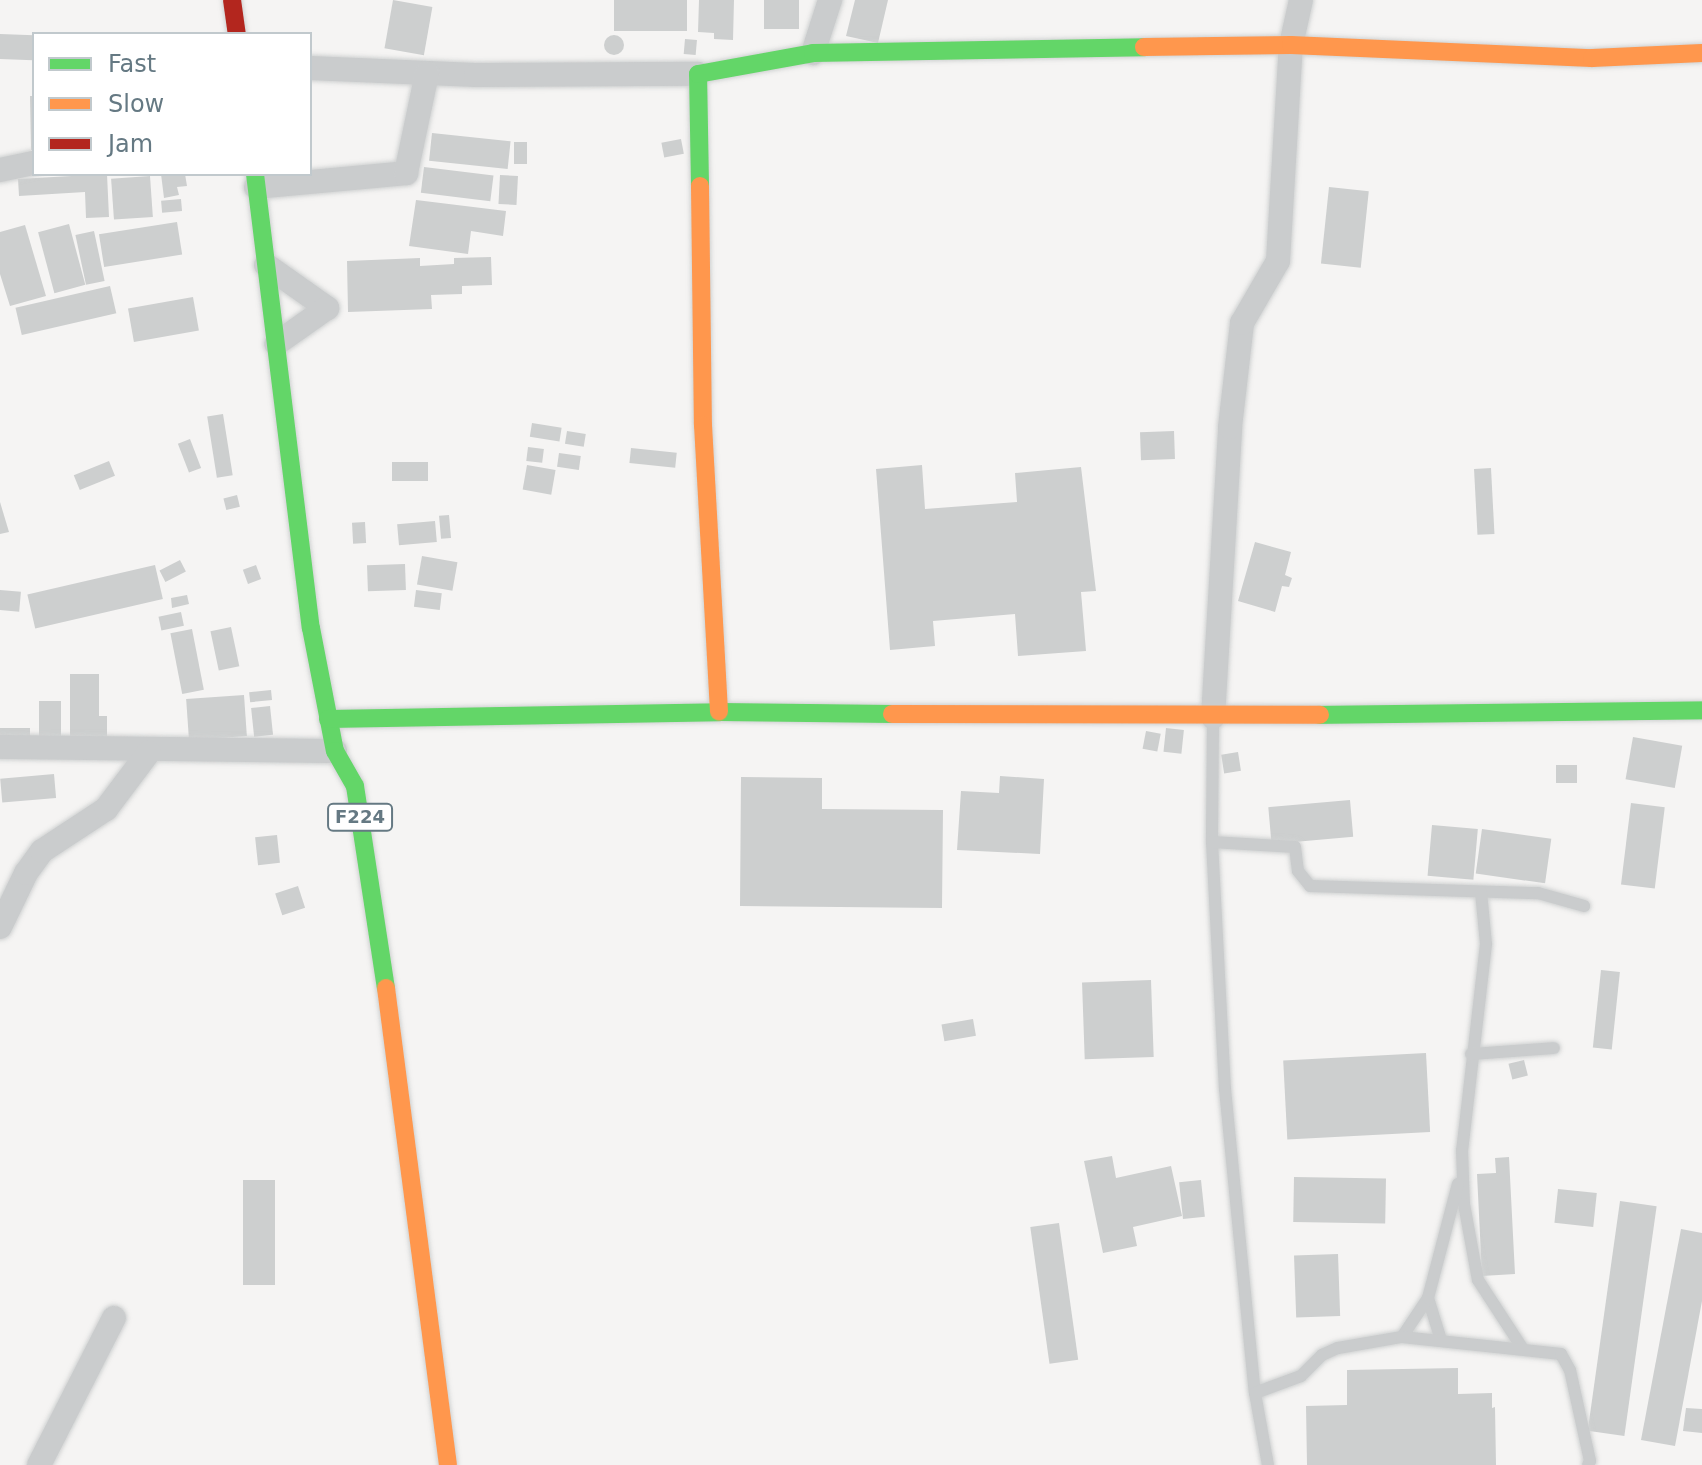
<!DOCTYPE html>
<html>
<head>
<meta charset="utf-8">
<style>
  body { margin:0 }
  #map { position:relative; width:1702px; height:1465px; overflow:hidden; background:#f5f4f3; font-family:"DejaVu Sans",sans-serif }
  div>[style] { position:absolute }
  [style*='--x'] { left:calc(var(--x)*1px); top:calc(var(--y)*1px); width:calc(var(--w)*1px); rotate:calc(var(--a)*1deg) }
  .building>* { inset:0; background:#cdcfcf; transform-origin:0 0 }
  .round { border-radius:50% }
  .roads { filter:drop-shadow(0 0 2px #d0d2d2) drop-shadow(0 0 2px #d0d2d2) }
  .lane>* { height:12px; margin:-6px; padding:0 6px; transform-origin:6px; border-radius:6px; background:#cacccd }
  .street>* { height:24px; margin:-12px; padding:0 12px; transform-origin:12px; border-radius:12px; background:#cacccd }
  .fast>* { height:18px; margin:-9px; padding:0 9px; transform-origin:9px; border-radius:9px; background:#63d668 }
  .slow>* { height:18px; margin:-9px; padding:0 9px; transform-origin:9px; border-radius:9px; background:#ff974d }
  .jam>* { height:18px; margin:-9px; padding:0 9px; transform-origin:9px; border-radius:9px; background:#b3261e }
  span { translate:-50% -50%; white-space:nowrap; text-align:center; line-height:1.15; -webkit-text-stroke:8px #fff; paint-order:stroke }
  .shield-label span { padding:2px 6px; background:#fff; border:2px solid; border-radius:6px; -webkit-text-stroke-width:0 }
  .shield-label { font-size:18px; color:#657983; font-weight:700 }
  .legend { position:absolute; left:32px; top:32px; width:280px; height:144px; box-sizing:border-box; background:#fff; border:2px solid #c1c9cd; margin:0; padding:10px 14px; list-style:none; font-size:24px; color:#657983 }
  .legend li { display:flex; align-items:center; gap:16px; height:40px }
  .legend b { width:40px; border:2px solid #c1c9cd }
</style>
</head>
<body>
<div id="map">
  <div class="building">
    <i style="left:393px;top:0;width:40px;height:49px;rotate:10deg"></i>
    <i style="left:614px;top:0;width:73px;height:31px"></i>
    <i style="clip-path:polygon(699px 0,734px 0,733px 40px,714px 39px,714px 33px,698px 32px)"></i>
    <i style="left:764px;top:0;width:35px;height:29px"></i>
    <i style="clip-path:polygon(855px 0,888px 0,878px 43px,846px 36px)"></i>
    <i style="left:0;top:34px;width:34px;height:25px;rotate:2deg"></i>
    <i class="round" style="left:604px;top:35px;width:20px;height:20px"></i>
    <i style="left:685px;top:39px;width:12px;height:15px;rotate:5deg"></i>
    <i style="clip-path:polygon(30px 96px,34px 96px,34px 150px,31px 150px)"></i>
    <i style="left:432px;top:133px;width:79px;height:28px;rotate:6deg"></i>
    <i style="left:681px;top:139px;width:15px;height:20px;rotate:79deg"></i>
    <i style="left:514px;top:142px;width:13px;height:22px"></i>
    <i style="left:424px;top:167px;width:70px;height:26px;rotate:7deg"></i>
    <i style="clip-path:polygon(107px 174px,109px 217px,86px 218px,85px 192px,19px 196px,18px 179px)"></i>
    <i style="clip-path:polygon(161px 174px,185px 174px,187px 186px,177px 187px,179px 195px,164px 198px)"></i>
    <i style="left:500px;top:175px;width:18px;height:29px;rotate:3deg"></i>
    <i style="left:150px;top:176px;width:41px;height:39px;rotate:86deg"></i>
    <i style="left:1329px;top:187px;width:40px;height:77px;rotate:6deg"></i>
    <i style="left:181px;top:199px;width:12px;height:20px;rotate:85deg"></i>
    <i style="clip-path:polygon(416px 200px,506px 211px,503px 236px,471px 231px,468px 254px,409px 246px)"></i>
    <i style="left:177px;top:222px;width:33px;height:79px;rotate:81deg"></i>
    <i style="left:69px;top:224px;width:63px;height:32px;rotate:75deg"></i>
    <i style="clip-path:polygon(25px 225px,46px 296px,10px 306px,0 274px,0 232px)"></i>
    <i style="left:94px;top:231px;width:51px;height:19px;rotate:78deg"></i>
    <i style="clip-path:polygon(491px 257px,492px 285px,462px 286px,462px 294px,431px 295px,432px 309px,348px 312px,347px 261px,420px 258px,420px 266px,454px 264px,454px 258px)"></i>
    <i style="left:110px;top:286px;width:28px;height:97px;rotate:77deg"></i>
    <i style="left:193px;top:297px;width:34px;height:66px;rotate:80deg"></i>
    <i style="left:223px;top:414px;width:62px;height:16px;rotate:81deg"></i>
    <i style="left:532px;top:423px;width:30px;height:14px;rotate:9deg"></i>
    <i style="left:567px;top:431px;width:19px;height:13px;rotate:9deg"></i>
    <i style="left:1174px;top:431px;width:28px;height:34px;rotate:88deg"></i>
    <i style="left:190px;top:439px;width:31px;height:13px;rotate:69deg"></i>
    <i style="left:528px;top:447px;width:16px;height:14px;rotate:7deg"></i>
    <i style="left:631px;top:448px;width:46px;height:15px;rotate:6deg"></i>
    <i style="left:559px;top:453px;width:22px;height:14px;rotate:8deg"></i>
    <i style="left:109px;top:461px;width:16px;height:38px;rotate:68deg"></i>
    <i style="left:392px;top:462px;width:36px;height:19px"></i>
    <i style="left:527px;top:465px;width:29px;height:25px;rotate:10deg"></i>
    <i style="clip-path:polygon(922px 465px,925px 509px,1017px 502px,1015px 473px,1081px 467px,1096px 591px,1081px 592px,1086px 651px,1018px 656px,1015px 614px,933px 621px,935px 646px,890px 650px,876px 469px)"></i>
    <i style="left:1491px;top:468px;width:66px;height:17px;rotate:87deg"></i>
    <i style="left:237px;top:495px;width:12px;height:14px;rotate:76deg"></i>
    <i style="clip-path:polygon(0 502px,9px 532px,0 534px)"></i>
    <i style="left:449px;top:515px;width:23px;height:10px;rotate:85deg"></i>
    <i style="left:435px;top:521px;width:21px;height:38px;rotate:85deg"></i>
    <i style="left:365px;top:522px;width:21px;height:13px;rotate:87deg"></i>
    <i style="clip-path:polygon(1255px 542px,1291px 552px,1285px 575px,1292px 578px,1289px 587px,1282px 586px,1275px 612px,1238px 601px)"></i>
    <i style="left:422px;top:556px;width:36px;height:29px;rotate:10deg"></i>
    <i style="left:180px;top:560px;width:13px;height:23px;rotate:63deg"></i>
    <i style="left:405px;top:564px;width:26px;height:38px;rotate:88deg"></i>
    <i style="left:155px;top:565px;width:35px;height:131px;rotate:77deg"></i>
    <i style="left:256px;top:565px;width:15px;height:14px;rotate:70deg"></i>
    <i style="left:0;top:590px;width:21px;height:20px;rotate:5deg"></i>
    <i style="left:416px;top:590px;width:26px;height:17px;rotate:7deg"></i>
    <i style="clip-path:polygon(187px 595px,189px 604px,172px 608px,171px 598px)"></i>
    <i style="left:181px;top:612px;width:14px;height:23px;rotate:78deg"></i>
    <i style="left:231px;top:627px;width:40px;height:21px;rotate:78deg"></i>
    <i style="left:192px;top:629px;width:62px;height:22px;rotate:79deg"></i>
    <i style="clip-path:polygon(70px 674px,99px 674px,99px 716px,107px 716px,107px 739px,70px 739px)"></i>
    <i style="left:271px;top:690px;width:10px;height:22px;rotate:84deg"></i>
    <i style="left:244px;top:695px;width:41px;height:58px;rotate:86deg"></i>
    <i style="left:39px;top:701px;width:22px;height:35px"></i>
    <i style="left:270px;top:706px;width:29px;height:19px;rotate:84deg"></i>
    <i style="left:0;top:728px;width:30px;height:14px"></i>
    <i style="left:1166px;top:728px;width:18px;height:24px;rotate:6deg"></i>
    <i style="left:1146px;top:731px;width:15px;height:18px;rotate:11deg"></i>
    <i style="left:1633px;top:737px;width:50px;height:43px;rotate:10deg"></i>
    <i style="left:1238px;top:752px;width:19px;height:17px;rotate:81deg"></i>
    <i style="left:1556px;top:765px;width:21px;height:18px"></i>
    <i style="left:54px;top:774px;width:24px;height:54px;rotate:85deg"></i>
    <i style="clip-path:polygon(1000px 776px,1044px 779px,1040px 854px,957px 850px,961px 791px,999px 793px)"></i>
    <i style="clip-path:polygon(741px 777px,822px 778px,822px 809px,943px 810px,942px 908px,740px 906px)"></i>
    <i style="left:1350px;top:800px;width:37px;height:82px;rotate:85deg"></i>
    <i style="left:1631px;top:803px;width:34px;height:82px;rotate:7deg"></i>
    <i style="left:1432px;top:825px;width:46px;height:51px;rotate:5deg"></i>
    <i style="left:1482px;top:829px;width:70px;height:45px;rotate:8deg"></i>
    <i style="left:277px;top:835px;width:28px;height:22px;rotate:84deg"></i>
    <i style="left:298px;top:886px;width:23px;height:24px;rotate:72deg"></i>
    <i style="left:1601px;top:970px;width:19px;height:78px;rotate:6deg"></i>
    <i style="left:1151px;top:980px;width:77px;height:69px;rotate:88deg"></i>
    <i style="left:973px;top:1019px;width:17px;height:32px;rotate:80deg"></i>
    <i style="left:1426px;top:1053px;width:79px;height:143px;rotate:87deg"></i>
    <i style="left:1524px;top:1060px;width:16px;height:16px;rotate:76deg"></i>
    <i style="clip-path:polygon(1112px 1156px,1116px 1178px,1171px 1166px,1182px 1216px,1133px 1227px,1137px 1246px,1103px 1253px,1084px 1161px)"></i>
    <i style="clip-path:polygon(1509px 1157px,1515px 1274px,1482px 1276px,1477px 1174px,1496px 1173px,1495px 1158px)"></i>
    <i style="left:1294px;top:1177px;width:92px;height:45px;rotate:1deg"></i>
    <i style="left:243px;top:1180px;width:32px;height:105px"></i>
    <i style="left:1201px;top:1180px;width:37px;height:22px;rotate:84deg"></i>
    <i style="left:1558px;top:1189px;width:39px;height:34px;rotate:6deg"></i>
    <i style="left:1620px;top:1201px;width:37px;height:232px;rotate:8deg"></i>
    <i style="left:1059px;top:1223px;width:138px;height:29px;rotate:82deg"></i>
    <i style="clip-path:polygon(1681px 1229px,1702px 1233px,1702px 1301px,1675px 1446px,1641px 1440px)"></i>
    <i style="left:1338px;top:1254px;width:62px;height:44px;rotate:88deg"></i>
    <i style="clip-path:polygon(1458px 1368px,1458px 1394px,1492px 1393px,1492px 1408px,1495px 1407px,1496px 1465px,1307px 1465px,1306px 1406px,1347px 1405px,1347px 1370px)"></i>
    <i style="clip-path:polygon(1686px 1408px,1702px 1409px,1702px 1433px,1683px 1431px)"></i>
  </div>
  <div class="roads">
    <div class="lane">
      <i style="--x:1213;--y:721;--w:121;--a:90.5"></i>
      <i style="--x:1212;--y:842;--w:247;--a:87"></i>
      <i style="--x:1225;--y:1089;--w:305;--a:84.4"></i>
      <i style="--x:1255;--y:1393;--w:73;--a:79.8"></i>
      <i style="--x:1212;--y:842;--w:83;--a:3.4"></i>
      <i style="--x:1295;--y:847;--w:24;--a:83"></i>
      <i style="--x:1298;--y:871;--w:19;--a:51"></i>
      <i style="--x:1310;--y:886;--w:228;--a:1.8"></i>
      <i style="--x:1538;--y:893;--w:48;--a:15.8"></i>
      <i style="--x:1481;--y:892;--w:52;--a:84.5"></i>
      <i style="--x:1486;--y:944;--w:207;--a:96.6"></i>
      <i style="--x:1462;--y:1150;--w:54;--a:87.9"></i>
      <i style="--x:1464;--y:1204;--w:77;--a:79.6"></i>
      <i style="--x:1478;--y:1280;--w:82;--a:56.9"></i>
      <i style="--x:1471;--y:1054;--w:83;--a:-4.1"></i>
      <i style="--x:1428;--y:1298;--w:44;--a:72.8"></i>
      <i style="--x:1402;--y:1337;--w:47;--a:-56.3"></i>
      <i style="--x:1428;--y:1298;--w:118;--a:-75.3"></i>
      <i style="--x:1255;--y:1393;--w:49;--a:-20.3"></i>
      <i style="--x:1301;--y:1376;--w:30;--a:-45"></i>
      <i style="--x:1322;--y:1355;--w:17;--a:-24"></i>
      <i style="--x:1338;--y:1348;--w:65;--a:-9.8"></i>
      <i style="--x:1402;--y:1337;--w:160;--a:6.1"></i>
      <i style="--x:1561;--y:1354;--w:18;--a:61"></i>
      <i style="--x:1570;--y:1370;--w:93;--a:77.6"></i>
      <i style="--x:1590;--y:1461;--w:4;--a:117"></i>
    </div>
    <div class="street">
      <i style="--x:813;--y:53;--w:56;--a:-72.2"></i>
      <i style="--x:310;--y:68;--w:166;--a:2.4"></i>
      <i style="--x:476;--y:75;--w:222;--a:-0.3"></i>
      <i style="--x:0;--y:170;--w:35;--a:-12"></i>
      <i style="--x:256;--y:187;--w:151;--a:-5.3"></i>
      <i style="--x:406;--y:173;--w:102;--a:-78.1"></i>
      <i style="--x:266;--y:265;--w:75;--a:35.2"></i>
      <i style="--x:327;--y:308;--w:62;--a:144.8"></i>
      <i style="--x:1213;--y:717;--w:290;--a:-86.6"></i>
      <i style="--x:1230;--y:427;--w:105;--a:-83.4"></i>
      <i style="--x:1242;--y:323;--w:72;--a:-59.9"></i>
      <i style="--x:1278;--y:261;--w:216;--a:-86.6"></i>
      <i style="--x:1291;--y:45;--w:46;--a:-77.5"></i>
      <i style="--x:0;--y:747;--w:335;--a:0.7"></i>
      <i style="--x:0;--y:927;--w:60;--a:-64.3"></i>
      <i style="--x:26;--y:873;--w:27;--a:-54"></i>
      <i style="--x:42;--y:851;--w:77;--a:-33.3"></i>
      <i style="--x:106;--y:809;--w:71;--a:-53"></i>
      <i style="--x:39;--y:1465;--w:165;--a:-63"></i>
    </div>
    <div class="fast">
      <i style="--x:255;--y:174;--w:457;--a:83"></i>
      <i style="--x:311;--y:628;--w:125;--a:79"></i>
      <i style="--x:335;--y:751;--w:40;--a:60.3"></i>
      <i style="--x:355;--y:786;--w:204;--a:81.3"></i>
      <i style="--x:700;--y:186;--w:112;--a:-91"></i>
      <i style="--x:698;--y:74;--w:117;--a:-10.3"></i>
      <i style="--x:813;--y:53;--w:331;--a:-1"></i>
      <i style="--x:1320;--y:715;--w:382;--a:-0.7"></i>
      <i style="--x:328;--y:719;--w:391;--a:-1"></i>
      <i style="--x:719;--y:712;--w:173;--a:0.7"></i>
    </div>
    <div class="slow">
      <i style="--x:1144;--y:47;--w:147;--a:-0.8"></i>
      <i style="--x:1291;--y:45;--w:301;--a:2.5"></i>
      <i style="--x:1592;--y:58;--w:110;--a:-2.6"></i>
      <i style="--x:700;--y:186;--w:239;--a:89.3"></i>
      <i style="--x:703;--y:425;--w:287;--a:86.8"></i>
      <i style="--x:892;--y:714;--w:428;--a:0.1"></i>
      <i style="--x:386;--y:988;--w:481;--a:82.6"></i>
    </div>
    <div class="jam">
      <i style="--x:232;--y:0;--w:34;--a:82"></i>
    </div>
  </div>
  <div class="shield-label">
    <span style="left:360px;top:817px">F224</span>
  </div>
  <ul class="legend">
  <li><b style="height:10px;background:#63d668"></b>Fast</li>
  <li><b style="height:10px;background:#ff974d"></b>Slow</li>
  <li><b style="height:10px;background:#b3261e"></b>Jam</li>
  </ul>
</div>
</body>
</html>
